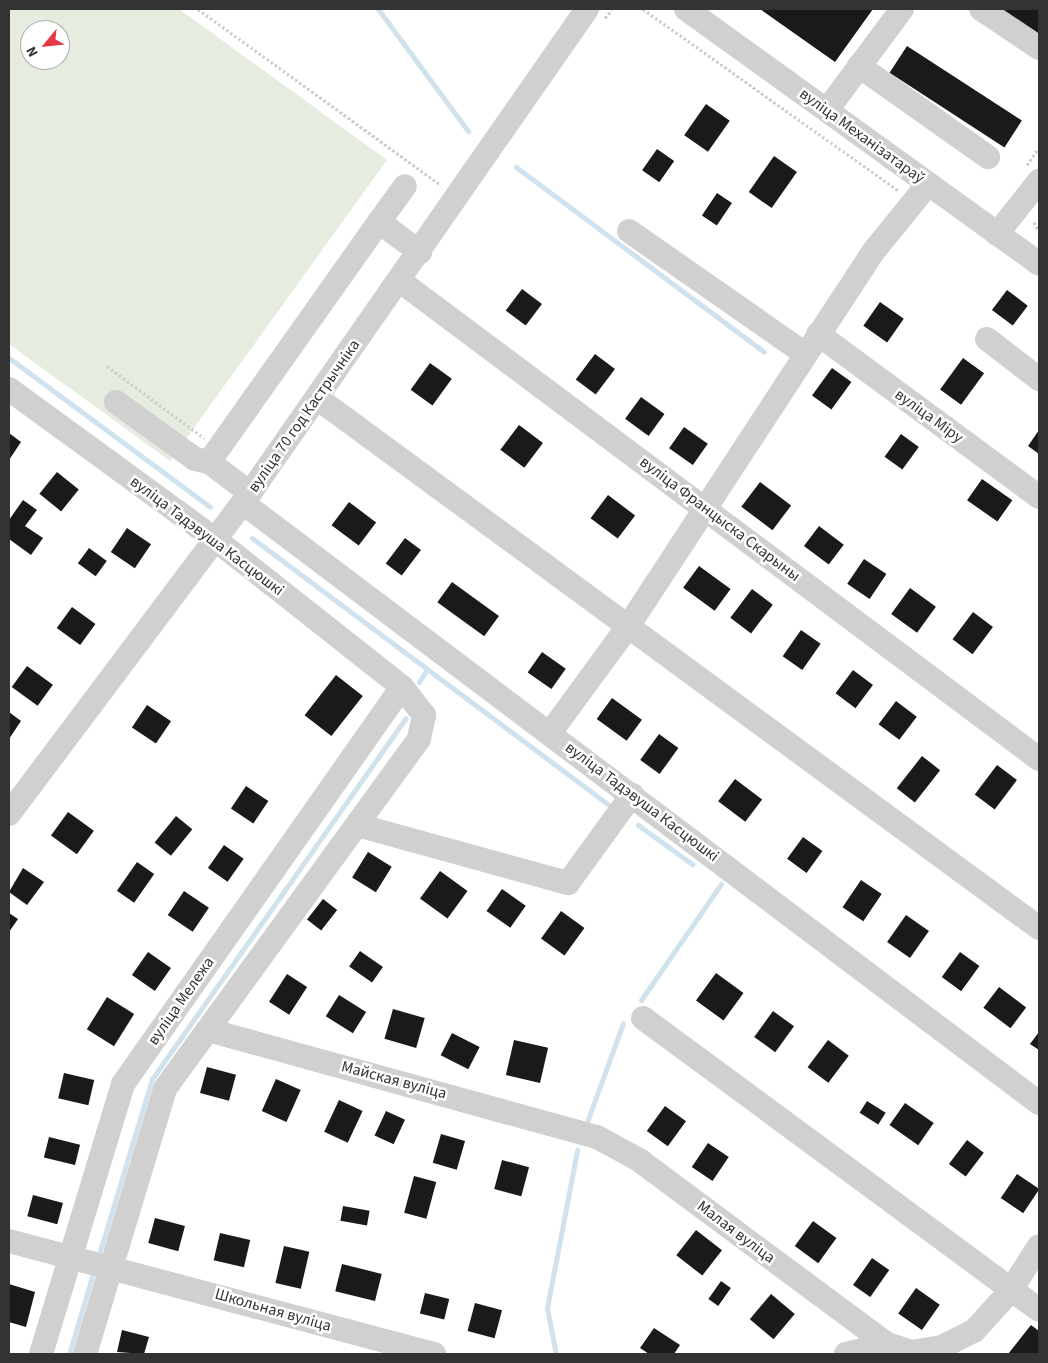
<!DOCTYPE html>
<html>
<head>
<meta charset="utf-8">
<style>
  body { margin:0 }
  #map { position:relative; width:1048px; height:1363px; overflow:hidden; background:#fff; font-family:"Source Sans 3",sans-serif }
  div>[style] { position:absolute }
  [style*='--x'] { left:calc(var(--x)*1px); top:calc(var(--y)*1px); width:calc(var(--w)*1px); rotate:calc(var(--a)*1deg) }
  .green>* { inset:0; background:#e6ecdf }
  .stream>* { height:5px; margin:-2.5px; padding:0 2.5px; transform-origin:2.5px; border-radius:2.5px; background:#cfe2ee }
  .building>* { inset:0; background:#1a1a1a; transform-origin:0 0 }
  .path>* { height:3px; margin-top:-1.5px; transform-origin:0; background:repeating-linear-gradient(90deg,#cdcdcd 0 2.5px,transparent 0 5px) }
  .minor>* { height:24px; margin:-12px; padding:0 12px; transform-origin:12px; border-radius:12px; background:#d0d0d0 }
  span { translate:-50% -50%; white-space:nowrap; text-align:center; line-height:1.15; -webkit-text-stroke:5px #fff; paint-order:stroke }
  .street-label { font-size:16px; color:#333 }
  .frame { position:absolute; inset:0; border:10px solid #333; pointer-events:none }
  .north { position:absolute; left:20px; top:20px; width:50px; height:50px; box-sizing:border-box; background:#fff; border:1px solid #adadad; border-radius:50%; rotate:242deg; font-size:14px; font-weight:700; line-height:20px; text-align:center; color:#333 }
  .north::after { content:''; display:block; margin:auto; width:18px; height:22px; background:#e63946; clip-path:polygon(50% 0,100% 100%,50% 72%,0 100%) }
</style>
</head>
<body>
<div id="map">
  <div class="green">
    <i style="clip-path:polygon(evenodd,9px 9px,179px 9px,387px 160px,170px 461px,9px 344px,9px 9px,30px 30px,60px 30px,60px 60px,30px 60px,30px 30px)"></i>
  </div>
  <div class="stream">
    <i style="--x:378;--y:9;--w:152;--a:53.6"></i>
    <i style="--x:516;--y:167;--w:309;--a:36.7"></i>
    <i style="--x:9;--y:358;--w:250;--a:36.5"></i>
    <i style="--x:252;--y:538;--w:444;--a:36.8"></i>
    <i style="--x:419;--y:682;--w:15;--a:-58"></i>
    <i style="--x:638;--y:825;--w:67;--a:35.8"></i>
    <i style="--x:641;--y:1000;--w:141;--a:-55.4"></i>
    <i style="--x:587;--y:1122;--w:105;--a:-70"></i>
    <i style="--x:100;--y:1251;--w:180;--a:-73.2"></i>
    <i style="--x:152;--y:1079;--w:441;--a:-54.9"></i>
    <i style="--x:69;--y:1354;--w:80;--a:-73.4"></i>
    <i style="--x:556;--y:1354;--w:47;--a:-101.1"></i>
    <i style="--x:547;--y:1308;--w:161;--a:-79.2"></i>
  </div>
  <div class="building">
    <i style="clip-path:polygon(760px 9px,873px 9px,835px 62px)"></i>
    <i style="clip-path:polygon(1000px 9px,1039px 9px,1039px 37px)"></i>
    <i style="left:907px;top:46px;width:137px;height:32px;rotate:33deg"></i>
    <i style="left:706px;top:104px;width:29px;height:38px;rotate:35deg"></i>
    <i style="left:657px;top:149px;width:21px;height:26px;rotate:35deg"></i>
    <i style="left:774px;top:156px;width:28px;height:44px;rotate:35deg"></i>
    <i style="left:717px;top:193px;width:18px;height:27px;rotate:34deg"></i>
    <i style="left:522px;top:289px;width:25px;height:27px;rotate:37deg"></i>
    <i style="left:1007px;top:290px;width:26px;height:25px;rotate:37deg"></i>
    <i style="left:880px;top:302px;width:29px;height:29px;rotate:35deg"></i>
    <i style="left:595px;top:354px;width:25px;height:32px;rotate:37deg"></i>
    <i style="left:963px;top:358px;width:26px;height:39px;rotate:36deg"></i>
    <i style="left:430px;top:363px;width:27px;height:33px;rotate:36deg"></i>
    <i style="left:832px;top:368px;width:24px;height:34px;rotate:36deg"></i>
    <i style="left:641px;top:397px;width:29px;height:27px;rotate:36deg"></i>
    <i style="left:519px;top:425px;width:30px;height:31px;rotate:37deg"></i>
    <i style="left:684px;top:427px;width:29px;height:26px;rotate:35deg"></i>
    <i style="clip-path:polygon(1039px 430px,1039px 454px,1028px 446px)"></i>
    <i style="clip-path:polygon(9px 433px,21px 442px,9px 460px)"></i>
    <i style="left:901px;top:434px;width:22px;height:28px;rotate:36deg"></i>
    <i style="left:57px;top:472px;width:28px;height:28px;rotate:39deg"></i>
    <i style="left:982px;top:479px;width:37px;height:26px;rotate:35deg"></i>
    <i style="left:760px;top:482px;width:39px;height:31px;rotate:37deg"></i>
    <i style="left:608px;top:495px;width:34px;height:29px;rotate:37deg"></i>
    <i style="clip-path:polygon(23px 500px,37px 510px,25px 526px,43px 538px,31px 555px,9px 539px,9px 520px)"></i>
    <i style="left:349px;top:502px;width:34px;height:29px;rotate:37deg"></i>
    <i style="left:819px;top:526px;width:31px;height:25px;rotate:37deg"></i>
    <i style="left:127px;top:528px;width:29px;height:29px;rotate:34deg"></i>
    <i style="left:405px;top:538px;width:20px;height:32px;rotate:37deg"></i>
    <i style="left:89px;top:548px;width:22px;height:19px;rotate:36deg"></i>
    <i style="left:864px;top:559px;width:27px;height:30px;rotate:34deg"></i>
    <i style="left:699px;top:566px;width:39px;height:27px;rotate:36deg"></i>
    <i style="left:452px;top:582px;width:58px;height:25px;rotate:36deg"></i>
    <i style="left:910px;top:588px;width:32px;height:32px;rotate:36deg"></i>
    <i style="left:752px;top:589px;width:26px;height:36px;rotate:37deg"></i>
    <i style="left:72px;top:607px;width:29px;height:26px;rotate:36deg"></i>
    <i style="left:973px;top:612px;width:25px;height:34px;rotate:37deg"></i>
    <i style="left:801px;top:630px;width:24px;height:32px;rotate:35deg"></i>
    <i style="left:542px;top:652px;width:29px;height:25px;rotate:35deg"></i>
    <i style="left:27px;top:666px;width:32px;height:26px;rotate:36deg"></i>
    <i style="left:853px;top:670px;width:25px;height:29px;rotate:37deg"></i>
    <i style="left:336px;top:675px;width:34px;height:51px;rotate:38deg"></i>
    <i style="left:612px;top:698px;width:37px;height:26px;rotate:36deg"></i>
    <i style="left:896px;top:701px;width:26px;height:29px;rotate:37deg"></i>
    <i style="left:147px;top:705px;width:29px;height:27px;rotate:34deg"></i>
    <i style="clip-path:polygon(9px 712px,21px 721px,9px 739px)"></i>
    <i style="left:659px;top:734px;width:24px;height:32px;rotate:36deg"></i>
    <i style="left:922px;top:756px;width:23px;height:41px;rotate:38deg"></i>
    <i style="left:997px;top:765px;width:25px;height:37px;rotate:37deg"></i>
    <i style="left:735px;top:779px;width:34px;height:28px;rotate:37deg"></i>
    <i style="left:246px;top:786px;width:27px;height:27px;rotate:34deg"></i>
    <i style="left:68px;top:812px;width:32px;height:29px;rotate:36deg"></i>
    <i style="left:176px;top:816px;width:21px;height:34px;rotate:39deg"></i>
    <i style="left:803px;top:837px;width:24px;height:27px;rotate:36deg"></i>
    <i style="left:224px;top:845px;width:24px;height:28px;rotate:35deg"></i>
    <i style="left:368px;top:852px;width:28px;height:30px;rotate:32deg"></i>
    <i style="left:137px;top:862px;width:21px;height:35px;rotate:35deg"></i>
    <i style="clip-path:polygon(23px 868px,44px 882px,27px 905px,9px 892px)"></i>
    <i style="left:440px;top:871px;width:34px;height:34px;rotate:36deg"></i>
    <i style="left:861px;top:880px;width:25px;height:33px;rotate:34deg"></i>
    <i style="left:502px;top:889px;width:29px;height:27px;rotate:35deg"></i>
    <i style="left:184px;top:891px;width:30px;height:29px;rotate:34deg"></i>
    <i style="left:323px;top:899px;width:18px;height:26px;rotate:38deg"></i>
    <i style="left:561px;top:911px;width:29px;height:34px;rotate:36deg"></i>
    <i style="clip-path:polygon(9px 913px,18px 919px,9px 932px)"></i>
    <i style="left:906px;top:915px;width:28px;height:33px;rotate:35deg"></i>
    <i style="left:360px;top:951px;width:28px;height:19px;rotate:35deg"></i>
    <i style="left:148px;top:952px;width:28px;height:28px;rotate:35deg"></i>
    <i style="left:960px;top:952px;width:24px;height:31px;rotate:36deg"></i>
    <i style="left:716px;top:973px;width:34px;height:34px;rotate:36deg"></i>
    <i style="left:287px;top:974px;width:24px;height:33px;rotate:33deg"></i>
    <i style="left:999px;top:987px;width:34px;height:26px;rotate:37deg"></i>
    <i style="left:339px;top:995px;width:32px;height:25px;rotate:32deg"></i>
    <i style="left:107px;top:997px;width:32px;height:38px;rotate:32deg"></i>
    <i style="left:393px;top:1009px;width:33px;height:31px;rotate:16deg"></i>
    <i style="left:773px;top:1011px;width:26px;height:32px;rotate:36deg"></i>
    <i style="clip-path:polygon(1039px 1032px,1039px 1050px,1030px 1044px)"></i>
    <i style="left:452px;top:1033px;width:31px;height:25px;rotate:27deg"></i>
    <i style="left:514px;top:1040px;width:35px;height:36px;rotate:13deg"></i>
    <i style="left:828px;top:1040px;width:26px;height:34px;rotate:37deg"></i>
    <i style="left:207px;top:1067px;width:30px;height:27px;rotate:15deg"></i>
    <i style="left:64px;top:1073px;width:31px;height:26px;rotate:13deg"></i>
    <i style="left:276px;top:1079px;width:27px;height:35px;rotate:24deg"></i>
    <i style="left:339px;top:1100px;width:26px;height:35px;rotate:25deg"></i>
    <i style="left:867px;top:1101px;width:22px;height:14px;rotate:32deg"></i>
    <i style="left:905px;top:1103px;width:35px;height:27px;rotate:35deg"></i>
    <i style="left:665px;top:1106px;width:26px;height:31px;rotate:36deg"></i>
    <i style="left:386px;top:1111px;width:21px;height:27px;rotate:25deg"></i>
    <i style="left:441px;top:1134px;width:25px;height:30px;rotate:16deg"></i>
    <i style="left:49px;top:1137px;width:32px;height:21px;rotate:14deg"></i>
    <i style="left:967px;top:1140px;width:21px;height:30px;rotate:37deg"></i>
    <i style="left:708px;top:1143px;width:25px;height:29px;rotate:34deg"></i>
    <i style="left:502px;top:1160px;width:28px;height:30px;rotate:15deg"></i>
    <i style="left:1017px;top:1174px;width:27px;height:29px;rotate:34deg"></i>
    <i style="left:414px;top:1176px;width:23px;height:38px;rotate:15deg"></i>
    <i style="left:33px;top:1195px;width:31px;height:22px;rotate:15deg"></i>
    <i style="left:343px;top:1206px;width:27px;height:15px;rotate:10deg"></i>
    <i style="left:155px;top:1218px;width:31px;height:26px;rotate:15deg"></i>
    <i style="left:813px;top:1221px;width:29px;height:31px;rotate:36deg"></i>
    <i style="left:696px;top:1230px;width:33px;height:32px;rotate:38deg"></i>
    <i style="left:220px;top:1233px;width:31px;height:28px;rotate:13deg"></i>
    <i style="left:284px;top:1246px;width:26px;height:38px;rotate:13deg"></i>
    <i style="left:872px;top:1258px;width:21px;height:33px;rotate:35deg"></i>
    <i style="left:342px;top:1264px;width:41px;height:28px;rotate:14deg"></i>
    <i style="left:721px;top:1281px;width:12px;height:22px;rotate:35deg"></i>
    <i style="clip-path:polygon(9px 1284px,35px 1292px,26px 1327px,9px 1322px)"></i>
    <i style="left:916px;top:1288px;width:29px;height:31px;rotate:35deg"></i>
    <i style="left:425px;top:1293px;width:25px;height:21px;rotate:14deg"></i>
    <i style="left:771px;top:1294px;width:31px;height:33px;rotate:40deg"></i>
    <i style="left:475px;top:1303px;width:28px;height:29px;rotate:15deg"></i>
    <i style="clip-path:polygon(1031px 1325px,1039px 1331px,1039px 1354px,1008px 1354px)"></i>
    <i style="clip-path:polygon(654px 1328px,680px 1345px,674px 1354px,649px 1354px,640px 1348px)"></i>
    <i style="clip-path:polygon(122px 1330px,149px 1337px,144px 1354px,117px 1352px)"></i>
  </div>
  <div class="path">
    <i style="--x:198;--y:9;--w:300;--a:35.9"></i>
    <i style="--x:643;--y:9;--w:314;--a:35.4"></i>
    <i style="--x:605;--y:18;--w:11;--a:-52"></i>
    <i style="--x:1027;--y:165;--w:22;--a:-56"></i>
    <i style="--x:1034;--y:222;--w:11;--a:63"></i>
    <i style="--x:107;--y:366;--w:121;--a:36.6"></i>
  </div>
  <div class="minor">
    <i style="--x:686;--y:9;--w:435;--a:35.8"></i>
    <i style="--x:981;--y:9;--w:70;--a:33.9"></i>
    <i style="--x:859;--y:66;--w:158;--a:35.2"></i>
    <i style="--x:827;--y:110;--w:126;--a:-53.4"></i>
    <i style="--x:379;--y:222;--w:44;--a:-54.2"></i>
    <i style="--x:629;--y:231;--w:215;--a:34.9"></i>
    <i style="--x:997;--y:234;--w:68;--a:-51.6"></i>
    <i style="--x:400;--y:281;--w:798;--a:36.8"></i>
    <i style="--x:818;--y:334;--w:275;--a:36.4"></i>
    <i style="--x:987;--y:339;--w:66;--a:37.6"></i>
    <i style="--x:9;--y:389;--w:256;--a:36.1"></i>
    <i style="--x:216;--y:540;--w:237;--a:38.3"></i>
    <i style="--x:402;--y:687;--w:36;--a:52"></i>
    <i style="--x:424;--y:715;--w:25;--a:102"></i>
    <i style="--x:419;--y:739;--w:432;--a:126"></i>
    <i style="--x:165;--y:1089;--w:277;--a:106.8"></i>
    <i style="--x:317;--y:398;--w:896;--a:36.28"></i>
    <i style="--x:116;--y:402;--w:97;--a:35.8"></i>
    <i style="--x:195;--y:459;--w:14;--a:12"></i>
    <i style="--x:250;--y:493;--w:51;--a:-142.9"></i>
    <i style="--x:209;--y:462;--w:294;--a:-54.7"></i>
    <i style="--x:379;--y:222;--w:51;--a:36.2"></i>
    <i style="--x:243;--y:503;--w:997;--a:37.01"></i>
    <i style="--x:550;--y:733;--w:134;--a:-53.8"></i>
    <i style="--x:629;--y:625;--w:446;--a:-56.8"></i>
    <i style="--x:873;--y:252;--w:87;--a:-51"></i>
    <i style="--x:9;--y:814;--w:401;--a:-53.1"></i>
    <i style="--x:250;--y:493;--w:590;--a:-55.15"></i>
    <i style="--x:357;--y:825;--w:219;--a:15.4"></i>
    <i style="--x:568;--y:883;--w:109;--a:-54"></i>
    <i style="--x:643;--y:1018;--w:492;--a:36.4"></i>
    <i style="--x:208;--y:1030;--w:403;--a:15.4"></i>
    <i style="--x:597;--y:1137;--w:48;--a:28.7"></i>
    <i style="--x:639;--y:1160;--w:309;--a:36.6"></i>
    <i style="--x:887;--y:1344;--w:25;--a:18"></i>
    <i style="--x:911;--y:1352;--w:31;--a:-9"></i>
    <i style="--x:942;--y:1347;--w:36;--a:-27"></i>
    <i style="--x:974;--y:1331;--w:55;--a:-47.9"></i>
    <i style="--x:1011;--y:1290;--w:52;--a:-57.5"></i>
    <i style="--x:9;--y:1241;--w:440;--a:14.9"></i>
    <i style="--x:41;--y:1354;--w:282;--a:-73.1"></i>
    <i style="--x:123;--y:1084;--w:485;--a:-54.9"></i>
    <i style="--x:846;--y:1354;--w:42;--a:-13.7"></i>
  </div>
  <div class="street-label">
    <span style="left:862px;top:136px;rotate:36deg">вуліца Механізатараў</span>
    <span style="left:304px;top:416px;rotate:-55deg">вуліца 70 год Кастрычніка</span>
    <span style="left:929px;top:416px;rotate:36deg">вуліца Міру</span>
    <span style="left:720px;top:519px;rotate:37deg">вуліца Францыска Скарыны</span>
    <span style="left:207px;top:536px;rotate:37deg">вуліца Тадэвуша Касцюшкі</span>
    <span style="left:642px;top:802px;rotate:37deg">вуліца Тадэвуша Касцюшкі</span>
    <span style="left:181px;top:1001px;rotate:-55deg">вуліца Мележа</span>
    <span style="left:394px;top:1080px;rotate:15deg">Майская вуліца</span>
    <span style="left:736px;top:1232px;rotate:37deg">Малая вуліца</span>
    <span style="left:273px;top:1310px;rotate:16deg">Школьная вуліца</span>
  </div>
  <div class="frame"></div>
  <div class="north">N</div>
</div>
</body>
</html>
